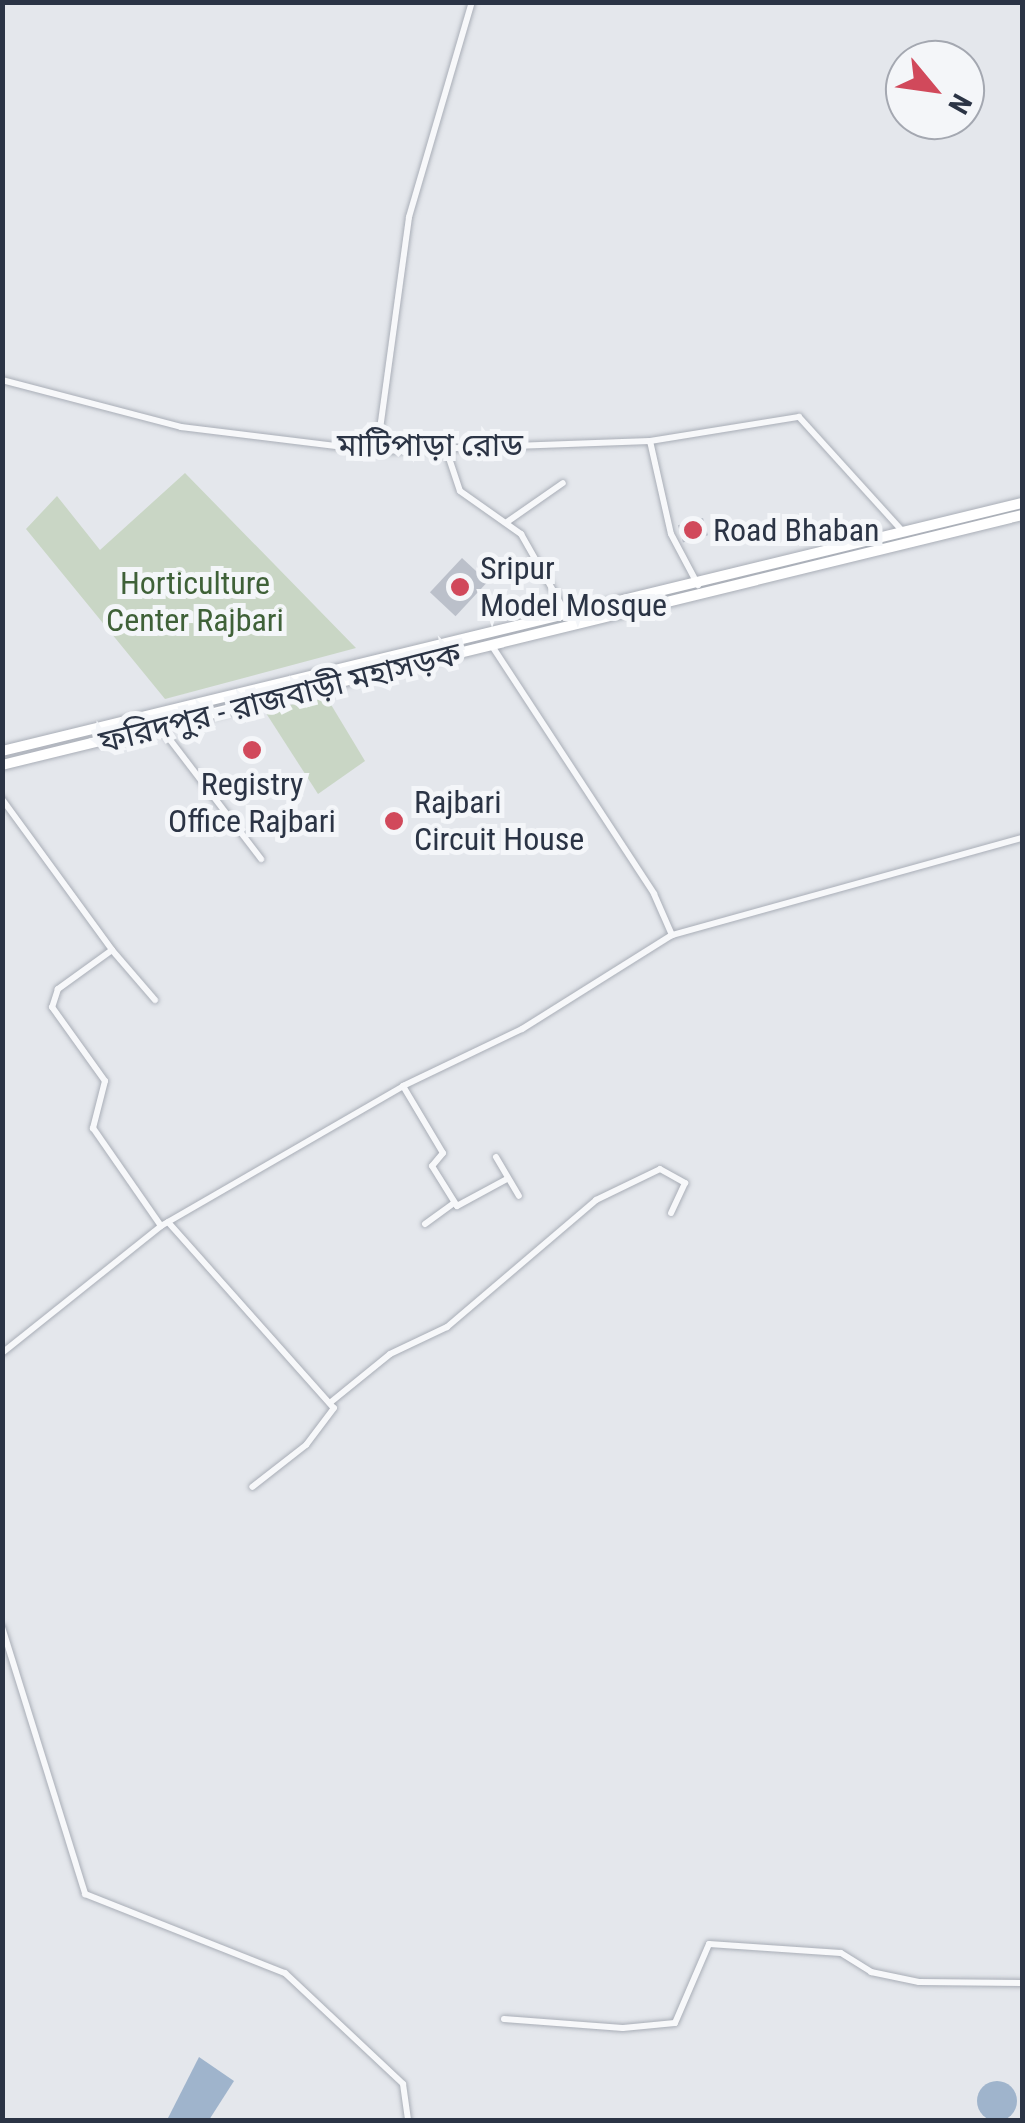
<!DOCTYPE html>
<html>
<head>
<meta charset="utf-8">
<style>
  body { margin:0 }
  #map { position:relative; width:1025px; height:2123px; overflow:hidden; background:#e4e7ec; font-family:"Roboto Condensed","Noto Sans Bengali",sans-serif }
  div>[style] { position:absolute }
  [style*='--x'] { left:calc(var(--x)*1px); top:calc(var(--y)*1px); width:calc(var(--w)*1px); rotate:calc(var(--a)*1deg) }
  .green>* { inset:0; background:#c9d6c5 }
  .water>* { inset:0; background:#9fb4cc }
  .round { border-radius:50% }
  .building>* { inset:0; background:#bbc0ca; transform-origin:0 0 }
  .roads { filter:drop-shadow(0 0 2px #a9aeb7) drop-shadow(0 0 2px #a9aeb7) }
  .minor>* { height:6px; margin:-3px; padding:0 3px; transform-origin:3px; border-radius:3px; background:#f7f8fa }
  .primary>* { height:10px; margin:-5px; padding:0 5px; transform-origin:5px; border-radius:5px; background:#fff }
  .dots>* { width:28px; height:28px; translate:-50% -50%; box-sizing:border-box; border:5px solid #f4f6f9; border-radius:50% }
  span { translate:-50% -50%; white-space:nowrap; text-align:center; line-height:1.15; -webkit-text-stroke:10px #f4f6f9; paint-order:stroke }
  .street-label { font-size:32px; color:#2b3445 }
  .poi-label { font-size:32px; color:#2b3445 }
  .left { translate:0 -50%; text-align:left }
  .park-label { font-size:32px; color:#3f6138 }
  .frame { position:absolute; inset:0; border:5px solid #2b3445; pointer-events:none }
  .north { position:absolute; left:885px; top:40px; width:100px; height:100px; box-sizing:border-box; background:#f4f6f9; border:2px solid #a4a8b1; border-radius:50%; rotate:119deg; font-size:28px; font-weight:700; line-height:40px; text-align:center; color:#2b3445 }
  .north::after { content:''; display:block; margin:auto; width:35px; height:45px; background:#d1495b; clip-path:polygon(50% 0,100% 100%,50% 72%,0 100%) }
</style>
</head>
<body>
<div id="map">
  <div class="green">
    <i style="clip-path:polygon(185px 473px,356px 648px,165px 699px,26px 529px,57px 496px,100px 550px)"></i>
    <i style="clip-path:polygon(327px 698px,365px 761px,318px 794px,264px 710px)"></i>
  </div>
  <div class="water">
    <i style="clip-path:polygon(199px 2057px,234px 2081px,209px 2120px,167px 2120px)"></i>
    <i class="round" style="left:977px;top:2081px;width:40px;height:40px"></i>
  </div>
  <div class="building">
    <i style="left:703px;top:518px;width:18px;height:26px;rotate:74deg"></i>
    <i style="left:462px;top:558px;width:35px;height:47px;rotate:43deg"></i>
  </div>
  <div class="roads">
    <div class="minor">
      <i style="--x:2;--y:380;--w:185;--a:14.7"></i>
      <i style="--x:181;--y:427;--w:197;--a:7"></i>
      <i style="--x:377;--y:451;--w:273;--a:-2.1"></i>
      <i style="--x:650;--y:441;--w:95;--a:77.3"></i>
      <i style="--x:671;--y:534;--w:58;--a:62.1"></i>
      <i style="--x:650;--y:441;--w:151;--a:-9.2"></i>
      <i style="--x:799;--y:417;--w:156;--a:47.8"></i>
      <i style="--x:446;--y:449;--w:44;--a:71.6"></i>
      <i style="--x:460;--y:491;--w:75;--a:35.2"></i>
      <i style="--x:521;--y:534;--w:93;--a:60.4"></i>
      <i style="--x:377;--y:451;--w:236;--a:-82.2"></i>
      <i style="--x:409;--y:217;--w:224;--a:-73.7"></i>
      <i style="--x:507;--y:522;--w:68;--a:-34.9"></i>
      <i style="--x:492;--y:646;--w:296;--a:56.8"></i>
      <i style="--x:654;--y:894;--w:45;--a:66.3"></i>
      <i style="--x:161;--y:728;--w:165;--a:52.6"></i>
      <i style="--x:2;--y:799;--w:187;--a:53.9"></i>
      <i style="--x:112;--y:950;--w:67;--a:144.2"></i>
      <i style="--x:58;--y:989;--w:19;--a:108"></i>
      <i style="--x:52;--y:1007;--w:91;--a:54.4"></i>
      <i style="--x:105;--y:1081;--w:49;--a:104.3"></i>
      <i style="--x:93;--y:1128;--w:119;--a:55.2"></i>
      <i style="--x:112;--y:950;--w:66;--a:49.3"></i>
      <i style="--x:403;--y:1086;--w:78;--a:59.2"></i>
      <i style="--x:443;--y:1153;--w:17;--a:130"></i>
      <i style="--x:432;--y:1166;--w:47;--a:58"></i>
      <i style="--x:457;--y:1206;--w:57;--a:-28.4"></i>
      <i style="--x:496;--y:1157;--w:45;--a:59.5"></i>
      <i style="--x:168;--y:1222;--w:249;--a:48.3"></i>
      <i style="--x:334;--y:1408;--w:46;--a:127.1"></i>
      <i style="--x:306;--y:1445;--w:68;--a:142.1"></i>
      <i style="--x:425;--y:1224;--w:36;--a:-36"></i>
      <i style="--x:2;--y:1353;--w:203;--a:-38.6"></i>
      <i style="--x:161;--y:1226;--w:280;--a:-30"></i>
      <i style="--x:403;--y:1086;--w:132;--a:-25.6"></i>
      <i style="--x:522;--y:1029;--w:177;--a:-32.1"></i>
      <i style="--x:672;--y:935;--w:363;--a:-15.5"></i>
      <i style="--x:331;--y:1402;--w:76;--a:-39.1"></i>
      <i style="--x:390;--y:1354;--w:63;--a:-25.3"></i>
      <i style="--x:447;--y:1327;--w:196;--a:-40.4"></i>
      <i style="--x:596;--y:1200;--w:71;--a:-25.8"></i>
      <i style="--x:660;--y:1169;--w:29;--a:29"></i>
      <i style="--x:685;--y:1183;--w:33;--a:115"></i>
      <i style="--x:2;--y:1627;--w:280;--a:72.7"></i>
      <i style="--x:85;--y:1894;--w:215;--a:21.6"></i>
      <i style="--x:285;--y:1973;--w:162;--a:43.2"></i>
      <i style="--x:403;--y:2084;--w:36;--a:82"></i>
      <i style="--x:504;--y:2019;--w:119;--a:4.3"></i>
      <i style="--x:623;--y:2028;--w:52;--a:-5.5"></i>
      <i style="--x:675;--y:2023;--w:86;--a:-66.7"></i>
      <i style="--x:709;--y:1944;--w:132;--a:3.9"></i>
      <i style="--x:841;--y:1953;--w:36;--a:32"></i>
      <i style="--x:871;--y:1972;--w:49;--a:11.8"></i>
      <i style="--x:919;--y:1982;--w:103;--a:0.6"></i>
    </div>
    <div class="primary">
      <i style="--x:2;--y:751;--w:1050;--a:-13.67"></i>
      <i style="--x:2;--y:765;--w:1050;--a:-13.77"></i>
    </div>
  </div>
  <div class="dots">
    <i style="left:693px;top:530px;background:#d1495b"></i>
    <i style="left:460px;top:587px;background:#d1495b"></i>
    <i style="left:252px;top:750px;background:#d1495b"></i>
    <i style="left:394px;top:821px;background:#d1495b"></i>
  </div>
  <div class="street-label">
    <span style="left:430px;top:445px">মাটিপাড়া রোড</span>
    <span style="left:280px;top:698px;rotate:-14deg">ফরিদপুর - রাজবাড়ী মহাসড়ক</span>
  </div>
  <div class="poi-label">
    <span class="left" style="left:713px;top:530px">Road Bhaban</span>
    <span class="left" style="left:480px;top:587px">Sripur<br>Model Mosque</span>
    <span style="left:252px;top:803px">Registry<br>Office Rajbari</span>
    <span class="left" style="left:414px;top:821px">Rajbari<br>Circuit House</span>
  </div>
  <div class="park-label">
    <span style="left:195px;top:602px">Horticulture<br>Center Rajbari</span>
  </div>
  <div class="frame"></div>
  <div class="north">N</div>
</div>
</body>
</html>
